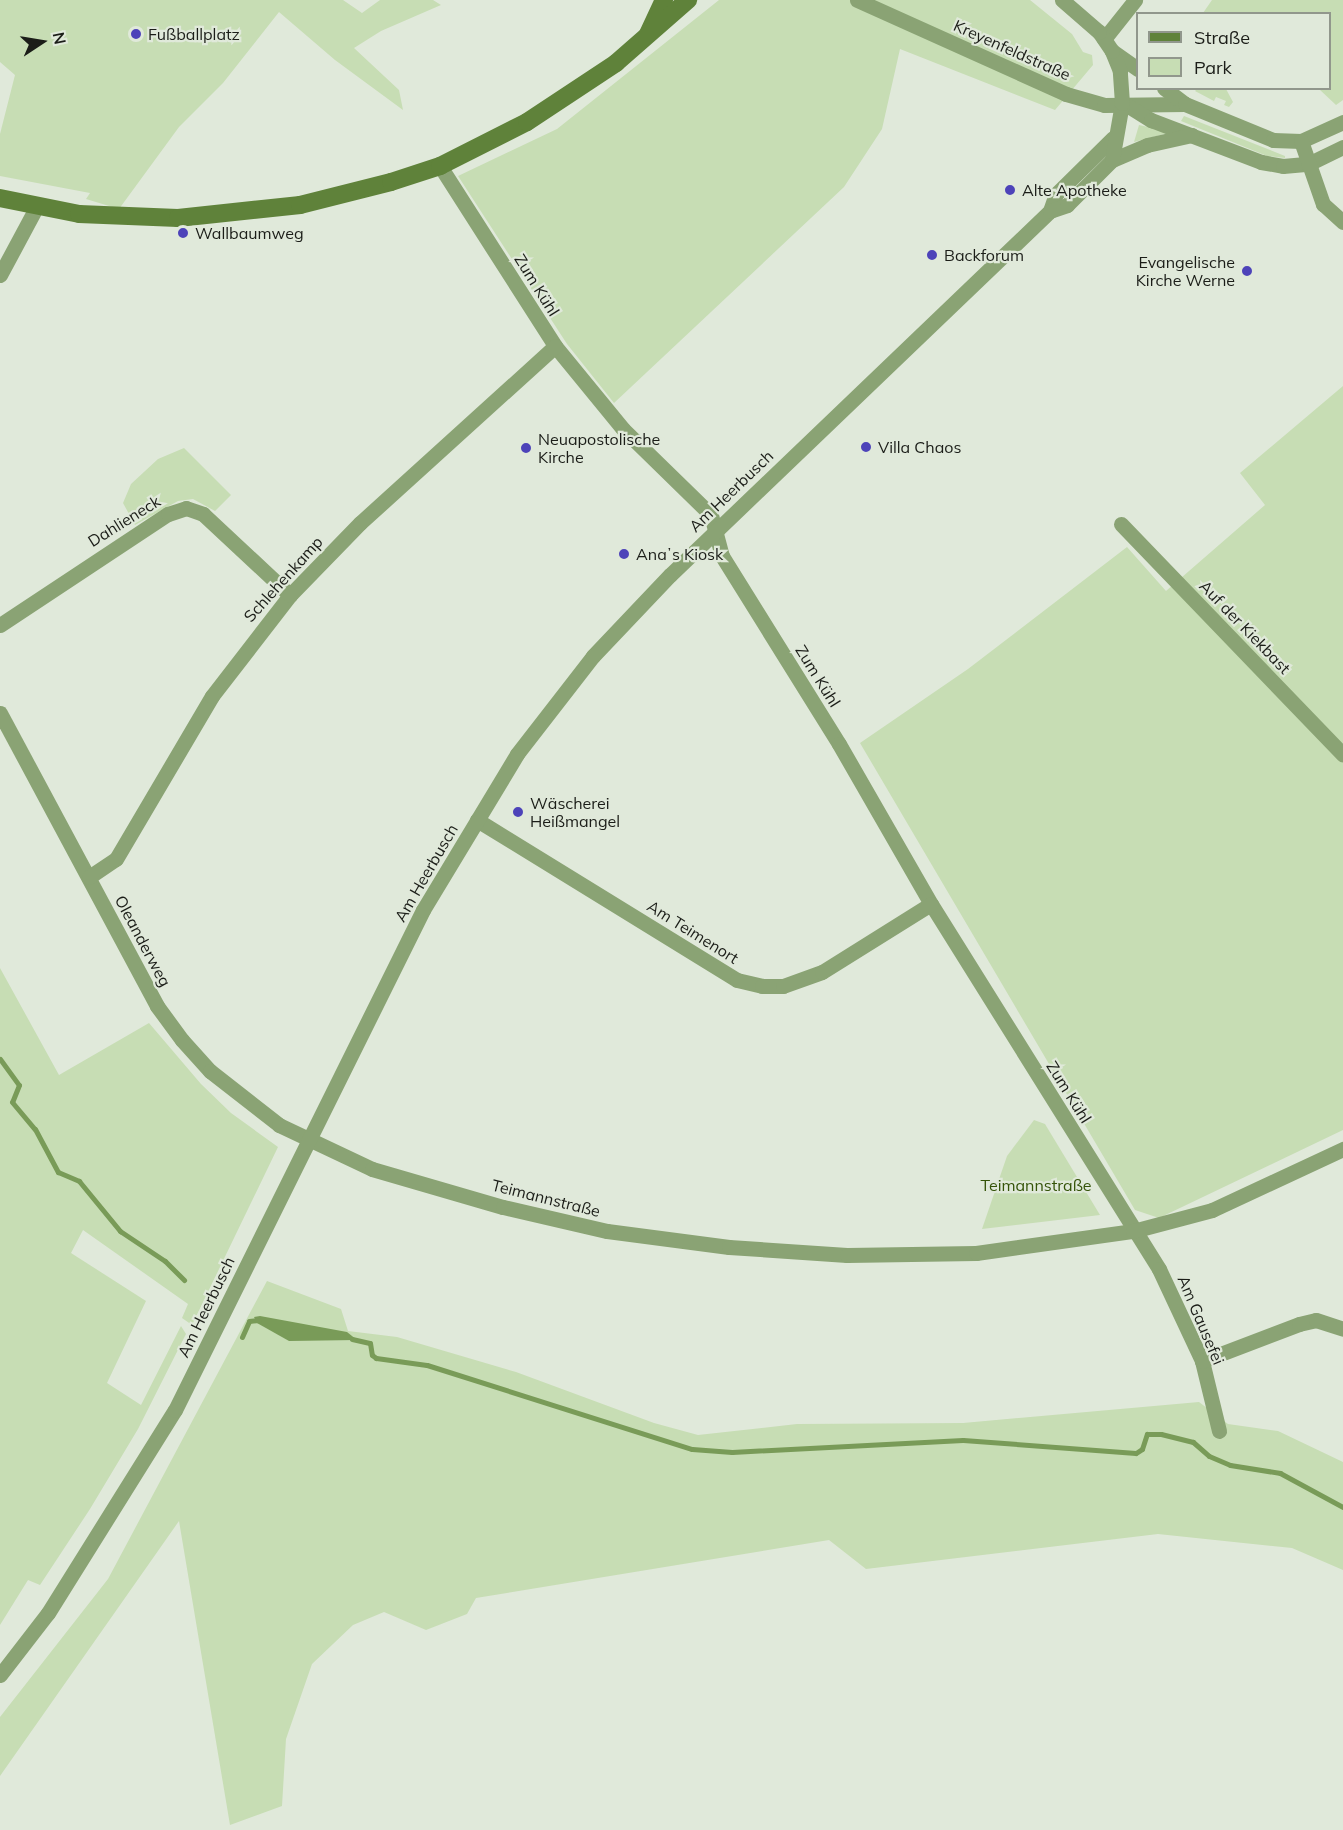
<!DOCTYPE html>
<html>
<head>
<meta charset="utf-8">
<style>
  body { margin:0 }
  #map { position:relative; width:1343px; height:1830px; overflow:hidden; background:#e0e9da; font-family:Mulish,sans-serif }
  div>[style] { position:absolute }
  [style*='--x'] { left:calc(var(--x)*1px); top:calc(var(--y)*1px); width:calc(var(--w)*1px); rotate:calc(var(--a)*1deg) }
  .green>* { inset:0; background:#c7ddb4 }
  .water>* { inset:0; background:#799b58 }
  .stream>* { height:5px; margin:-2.5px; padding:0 2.5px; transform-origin:2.5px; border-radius:2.5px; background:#799b58 }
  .street>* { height:15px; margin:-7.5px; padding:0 7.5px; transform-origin:7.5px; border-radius:7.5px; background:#8aa374 }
  .secondary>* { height:18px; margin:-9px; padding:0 9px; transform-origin:9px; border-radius:9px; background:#5f823a }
  .dots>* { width:16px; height:16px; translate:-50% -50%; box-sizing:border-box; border:3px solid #e0e9da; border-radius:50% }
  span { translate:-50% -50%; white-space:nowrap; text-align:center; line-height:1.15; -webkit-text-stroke:4.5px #e0e9da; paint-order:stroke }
  .poi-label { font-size:16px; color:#1b1d18 }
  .left { translate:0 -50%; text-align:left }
  .right { translate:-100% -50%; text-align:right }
  .street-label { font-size:16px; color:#1b1d18 }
  .park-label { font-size:16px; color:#345308 }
  .legend { position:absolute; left:1136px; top:12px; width:195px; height:78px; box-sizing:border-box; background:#e0e9da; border:2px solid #91978c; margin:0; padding:8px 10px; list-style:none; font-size:18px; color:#1b1d18 }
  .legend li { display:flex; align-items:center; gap:12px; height:30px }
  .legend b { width:30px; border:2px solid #91978c }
  .north { position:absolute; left:12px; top:12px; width:60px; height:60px; -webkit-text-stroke:4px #e0e9da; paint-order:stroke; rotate:78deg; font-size:16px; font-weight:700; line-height:24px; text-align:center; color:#1b1d18 }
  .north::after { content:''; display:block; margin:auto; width:21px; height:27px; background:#1b1d18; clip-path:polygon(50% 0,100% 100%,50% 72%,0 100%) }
</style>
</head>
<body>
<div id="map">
  <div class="green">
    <i style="clip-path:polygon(0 0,343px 0,362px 13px,380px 0,433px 0,441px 5px,381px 31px,354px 48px,399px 90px,403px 110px,335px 60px,279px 12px,223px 83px,179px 127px,119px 209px,86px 199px,90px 193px,0 176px,0 134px,15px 75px,0 62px)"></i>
    <i style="clip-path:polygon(719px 0,1030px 0,1072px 34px,1083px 52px,1092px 55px,1093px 65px,1055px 110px,900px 49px,882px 129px,844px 187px,614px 403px,567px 344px,458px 176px,557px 129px)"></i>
    <i style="clip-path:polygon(1212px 0,1343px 0,1343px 100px,1336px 105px,1319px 89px,1330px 88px,1330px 14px,1203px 13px)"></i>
    <i style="clip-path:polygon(1197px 89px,1226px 89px,1233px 102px,1229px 107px,1224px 105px,1226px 101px,1216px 97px,1214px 101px,1195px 91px)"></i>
    <i style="clip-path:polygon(1184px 116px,1285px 156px,1285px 158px,1267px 156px,1181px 121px)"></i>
    <i style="clip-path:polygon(1139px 125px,1153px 128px,1168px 133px,1134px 142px)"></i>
    <i style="clip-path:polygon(1343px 386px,1343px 1130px,1159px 1218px,1135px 1210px,860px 743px,968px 669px,1127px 547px,1166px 591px,1265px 505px,1240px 473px)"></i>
    <i style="clip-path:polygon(184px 448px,231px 495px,215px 511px,193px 499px,178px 501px,135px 525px,123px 503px,131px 484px,158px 459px)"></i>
    <i style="clip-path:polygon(0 968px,59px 1075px,149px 1023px,201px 1084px,231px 1113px,278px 1147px,192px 1325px,182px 1318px,188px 1304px,83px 1230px,71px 1253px,146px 1301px,107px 1383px,141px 1405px,181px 1326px,186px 1334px,138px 1429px,90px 1509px,40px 1585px,28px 1580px,0 1625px)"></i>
    <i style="clip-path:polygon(1034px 1120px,1045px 1124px,1100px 1215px,982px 1229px,1007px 1156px)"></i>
    <i style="clip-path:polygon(267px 1281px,341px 1309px,348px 1331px,397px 1337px,516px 1372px,654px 1423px,698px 1435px,797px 1424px,963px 1423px,1199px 1402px,1228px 1424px,1278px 1431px,1343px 1462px,1343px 1570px,1292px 1548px,1158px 1534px,866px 1569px,829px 1540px,476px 1598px,467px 1614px,426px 1630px,384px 1612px,353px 1625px,312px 1664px,286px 1739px,282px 1806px,230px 1825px,179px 1521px,0 1776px,0 1717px,108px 1579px)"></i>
  </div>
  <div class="water">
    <i style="clip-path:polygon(260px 1316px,347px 1332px,357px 1340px,289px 1341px,257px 1323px,254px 1317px)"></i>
  </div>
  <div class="stream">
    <i style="--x:0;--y:1059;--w:32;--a:54"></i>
    <i style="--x:19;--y:1085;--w:18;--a:112"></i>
    <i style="--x:12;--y:1102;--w:35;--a:50"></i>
    <i style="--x:35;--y:1129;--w:49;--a:61.9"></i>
    <i style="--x:58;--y:1172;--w:23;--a:23"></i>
    <i style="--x:79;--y:1181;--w:65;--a:50.6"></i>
    <i style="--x:120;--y:1231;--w:54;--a:33.7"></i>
    <i style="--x:165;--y:1261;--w:27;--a:45"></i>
    <i style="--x:242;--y:1337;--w:17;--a:-66"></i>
    <i style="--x:249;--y:1321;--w:10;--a:-6"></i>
    <i style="--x:352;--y:1339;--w:18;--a:13"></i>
    <i style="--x:370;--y:1343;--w:12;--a:81"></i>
    <i style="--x:372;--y:1355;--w:5;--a:37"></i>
    <i style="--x:376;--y:1358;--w:51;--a:7.8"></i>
    <i style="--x:427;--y:1365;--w:278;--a:17.6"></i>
    <i style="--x:692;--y:1449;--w:40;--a:4.3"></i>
    <i style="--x:732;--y:1452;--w:231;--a:-3"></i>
    <i style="--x:963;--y:1440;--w:173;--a:4.3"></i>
    <i style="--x:1136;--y:1453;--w:7;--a:-34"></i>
    <i style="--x:1142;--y:1449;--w:16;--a:-72"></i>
    <i style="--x:1147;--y:1434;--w:14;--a:0"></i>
    <i style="--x:1161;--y:1434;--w:33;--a:14"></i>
    <i style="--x:1193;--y:1442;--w:21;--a:41"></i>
    <i style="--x:1209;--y:1456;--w:23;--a:23"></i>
    <i style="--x:1230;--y:1465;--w:51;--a:9.1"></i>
    <i style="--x:1280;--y:1473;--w:72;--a:28.4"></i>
  </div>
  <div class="street">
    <i style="--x:857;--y:0;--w:229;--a:24.2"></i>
    <i style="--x:1066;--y:94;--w:40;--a:16"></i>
    <i style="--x:1104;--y:105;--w:81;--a:-0.7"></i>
    <i style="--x:1104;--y:39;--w:50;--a:-51.5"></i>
    <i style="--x:1112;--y:51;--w:32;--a:35"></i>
    <i style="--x:1164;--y:88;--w:26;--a:37"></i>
    <i style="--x:1185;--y:104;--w:95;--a:22.2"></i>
    <i style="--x:1273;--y:140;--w:28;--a:2"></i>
    <i style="--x:1301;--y:141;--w:46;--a:-24.3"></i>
    <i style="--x:1125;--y:104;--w:31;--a:32"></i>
    <i style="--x:1151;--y:120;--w:118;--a:20.9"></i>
    <i style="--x:1261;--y:162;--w:22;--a:10"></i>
    <i style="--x:1283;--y:166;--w:25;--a:-5"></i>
    <i style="--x:1308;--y:164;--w:39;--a:-26"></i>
    <i style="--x:1301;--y:141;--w:67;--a:70.8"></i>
    <i style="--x:1323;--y:204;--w:27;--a:42"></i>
    <i style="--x:1112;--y:160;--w:38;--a:-23"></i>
    <i style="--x:1147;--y:145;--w:46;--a:-12.5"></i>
    <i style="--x:440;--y:166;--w:214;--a:57.4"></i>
    <i style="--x:555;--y:346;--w:107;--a:50.7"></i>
    <i style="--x:623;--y:429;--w:123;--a:44.3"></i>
    <i style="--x:711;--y:515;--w:42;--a:75"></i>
    <i style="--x:722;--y:556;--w:221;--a:58.1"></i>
    <i style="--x:839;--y:744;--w:185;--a:60.1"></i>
    <i style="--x:931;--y:904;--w:430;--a:58"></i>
    <i style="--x:1159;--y:1269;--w:102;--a:64.9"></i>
    <i style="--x:1202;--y:1361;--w:72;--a:76.3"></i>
    <i style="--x:1050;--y:211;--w:18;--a:-71"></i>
    <i style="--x:1056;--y:194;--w:80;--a:-44.5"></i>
    <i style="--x:0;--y:275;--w:78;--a:-61.8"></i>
    <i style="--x:1121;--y:524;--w:320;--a:46.1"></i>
    <i style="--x:0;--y:625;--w:201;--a:-33.5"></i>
    <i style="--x:168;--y:514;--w:19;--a:-18"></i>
    <i style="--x:186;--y:508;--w:18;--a:19"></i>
    <i style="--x:203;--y:514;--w:119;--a:43"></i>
    <i style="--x:0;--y:713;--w:332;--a:61.8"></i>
    <i style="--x:157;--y:1006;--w:42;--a:53.7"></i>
    <i style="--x:182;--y:1040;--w:42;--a:47.9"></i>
    <i style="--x:210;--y:1071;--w:88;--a:38"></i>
    <i style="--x:279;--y:1125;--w:103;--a:25.3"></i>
    <i style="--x:372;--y:1169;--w:136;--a:16.2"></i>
    <i style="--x:503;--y:1207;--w:107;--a:13"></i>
    <i style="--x:607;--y:1231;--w:123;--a:7.5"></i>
    <i style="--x:729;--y:1247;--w:118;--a:3.9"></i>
    <i style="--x:847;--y:1255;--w:129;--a:-0.9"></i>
    <i style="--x:976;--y:1253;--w:159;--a:-8"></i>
    <i style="--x:1133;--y:1231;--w:82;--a:-14.9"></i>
    <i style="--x:1212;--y:1210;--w:145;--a:-25"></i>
    <i style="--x:477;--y:820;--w:305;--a:31.6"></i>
    <i style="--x:737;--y:980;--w:26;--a:13"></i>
    <i style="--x:762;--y:986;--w:21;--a:0"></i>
    <i style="--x:783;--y:986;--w:41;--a:-19.7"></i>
    <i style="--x:822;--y:972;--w:128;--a:-32"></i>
    <i style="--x:89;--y:877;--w:32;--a:-34"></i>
    <i style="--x:116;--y:859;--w:189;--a:-59.5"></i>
    <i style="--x:212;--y:696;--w:128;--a:-52.3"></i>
    <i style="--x:290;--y:595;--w:100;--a:-45.8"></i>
    <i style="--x:360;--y:523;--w:263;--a:-42.2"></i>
    <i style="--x:1202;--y:1361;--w:104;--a:-20.9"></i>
    <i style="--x:1299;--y:1324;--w:17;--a:-13"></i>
    <i style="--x:1316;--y:1320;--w:28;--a:18"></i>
    <i style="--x:0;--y:1675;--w:78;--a:-52.3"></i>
    <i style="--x:48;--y:1613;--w:239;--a:-58"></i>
    <i style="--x:175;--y:1410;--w:558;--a:-63.62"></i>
    <i style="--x:423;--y:910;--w:182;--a:-58.9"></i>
    <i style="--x:517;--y:754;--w:124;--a:-52.2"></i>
    <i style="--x:593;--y:656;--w:112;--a:-46.5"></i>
    <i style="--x:670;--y:575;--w:526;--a:-43.77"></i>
    <i style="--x:1050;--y:211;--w:18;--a:-19"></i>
    <i style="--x:1067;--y:205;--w:64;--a:-45"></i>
    <i style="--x:1112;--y:160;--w:58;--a:-80"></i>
    <i style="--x:1122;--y:103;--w:32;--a:-94"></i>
    <i style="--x:1120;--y:71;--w:22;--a:-112"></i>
    <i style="--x:1112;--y:51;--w:23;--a:-124"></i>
    <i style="--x:1099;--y:32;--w:49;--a:-139.1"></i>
  </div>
  <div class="secondary">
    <i style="--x:648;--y:34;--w:38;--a:-65"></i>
    <i style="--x:0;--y:198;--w:81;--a:11.4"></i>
    <i style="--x:79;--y:214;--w:99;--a:2.3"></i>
    <i style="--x:178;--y:218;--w:123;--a:-6.1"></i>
    <i style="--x:300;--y:205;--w:94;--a:-14.2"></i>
    <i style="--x:391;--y:182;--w:52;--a:-18.1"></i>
    <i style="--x:440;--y:166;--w:97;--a:-26.8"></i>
    <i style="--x:527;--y:122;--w:107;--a:-33.5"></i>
    <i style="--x:616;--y:63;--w:96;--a:-41.2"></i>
  </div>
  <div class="dots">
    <i style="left:136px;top:34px;background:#4d43b9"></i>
    <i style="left:1010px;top:190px;background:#4d43b9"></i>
    <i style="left:183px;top:233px;background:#4d43b9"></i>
    <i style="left:932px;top:255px;background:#4d43b9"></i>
    <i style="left:1247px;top:271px;background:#4d43b9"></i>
    <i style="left:866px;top:447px;background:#4d43b9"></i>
    <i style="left:526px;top:448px;background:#4d43b9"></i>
    <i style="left:624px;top:554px;background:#4d43b9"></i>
    <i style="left:518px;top:812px;background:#4d43b9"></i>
  </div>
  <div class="poi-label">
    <span class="left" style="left:148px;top:34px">Fußballplatz</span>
    <span class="left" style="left:1022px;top:190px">Alte Apotheke</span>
    <span class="left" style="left:195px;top:233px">Wallbaumweg</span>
    <span class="left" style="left:944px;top:255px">Backforum</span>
    <span class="right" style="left:1235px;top:271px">Evangelische<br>Kirche Werne</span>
    <span class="left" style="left:538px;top:448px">Neuapostolische<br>Kirche</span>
    <span class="left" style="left:878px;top:447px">Villa Chaos</span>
    <span class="left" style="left:636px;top:554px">Anaʼs Kiosk</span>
    <span class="left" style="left:530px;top:812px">Wäscherei<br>Heißmangel</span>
  </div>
  <div class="street-label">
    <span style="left:1012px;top:50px;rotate:24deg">Kreyenfeldstraße</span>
    <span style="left:537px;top:285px;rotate:58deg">Zum Kühl</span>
    <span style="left:731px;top:491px;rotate:-44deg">Am Heerbusch</span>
    <span style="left:124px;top:521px;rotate:-32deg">Dahlieneck</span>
    <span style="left:283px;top:579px;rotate:-48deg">Schlehenkamp</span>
    <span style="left:1245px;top:627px;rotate:46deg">Auf der Kiekbast</span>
    <span style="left:818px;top:676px;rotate:58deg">Zum Kühl</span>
    <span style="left:426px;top:873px;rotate:-60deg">Am Heerbusch</span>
    <span style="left:693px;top:932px;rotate:32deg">Am Teimenort</span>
    <span style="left:143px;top:941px;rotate:62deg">Oleanderweg</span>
    <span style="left:1069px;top:1092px;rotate:58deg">Zum Kühl</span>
    <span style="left:546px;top:1198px;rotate:14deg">Teimannstraße</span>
    <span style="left:206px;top:1307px;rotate:-64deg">Am Heerbusch</span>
    <span style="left:1201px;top:1320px;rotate:67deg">Am Gausefei</span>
  </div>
  <div class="park-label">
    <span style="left:1036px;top:1185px">Teimannstraße</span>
  </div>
  <ul class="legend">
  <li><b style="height:8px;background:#5f823a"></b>Straße</li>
  <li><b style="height:16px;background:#c7ddb4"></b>Park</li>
  </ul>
  <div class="north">N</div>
</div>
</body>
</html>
